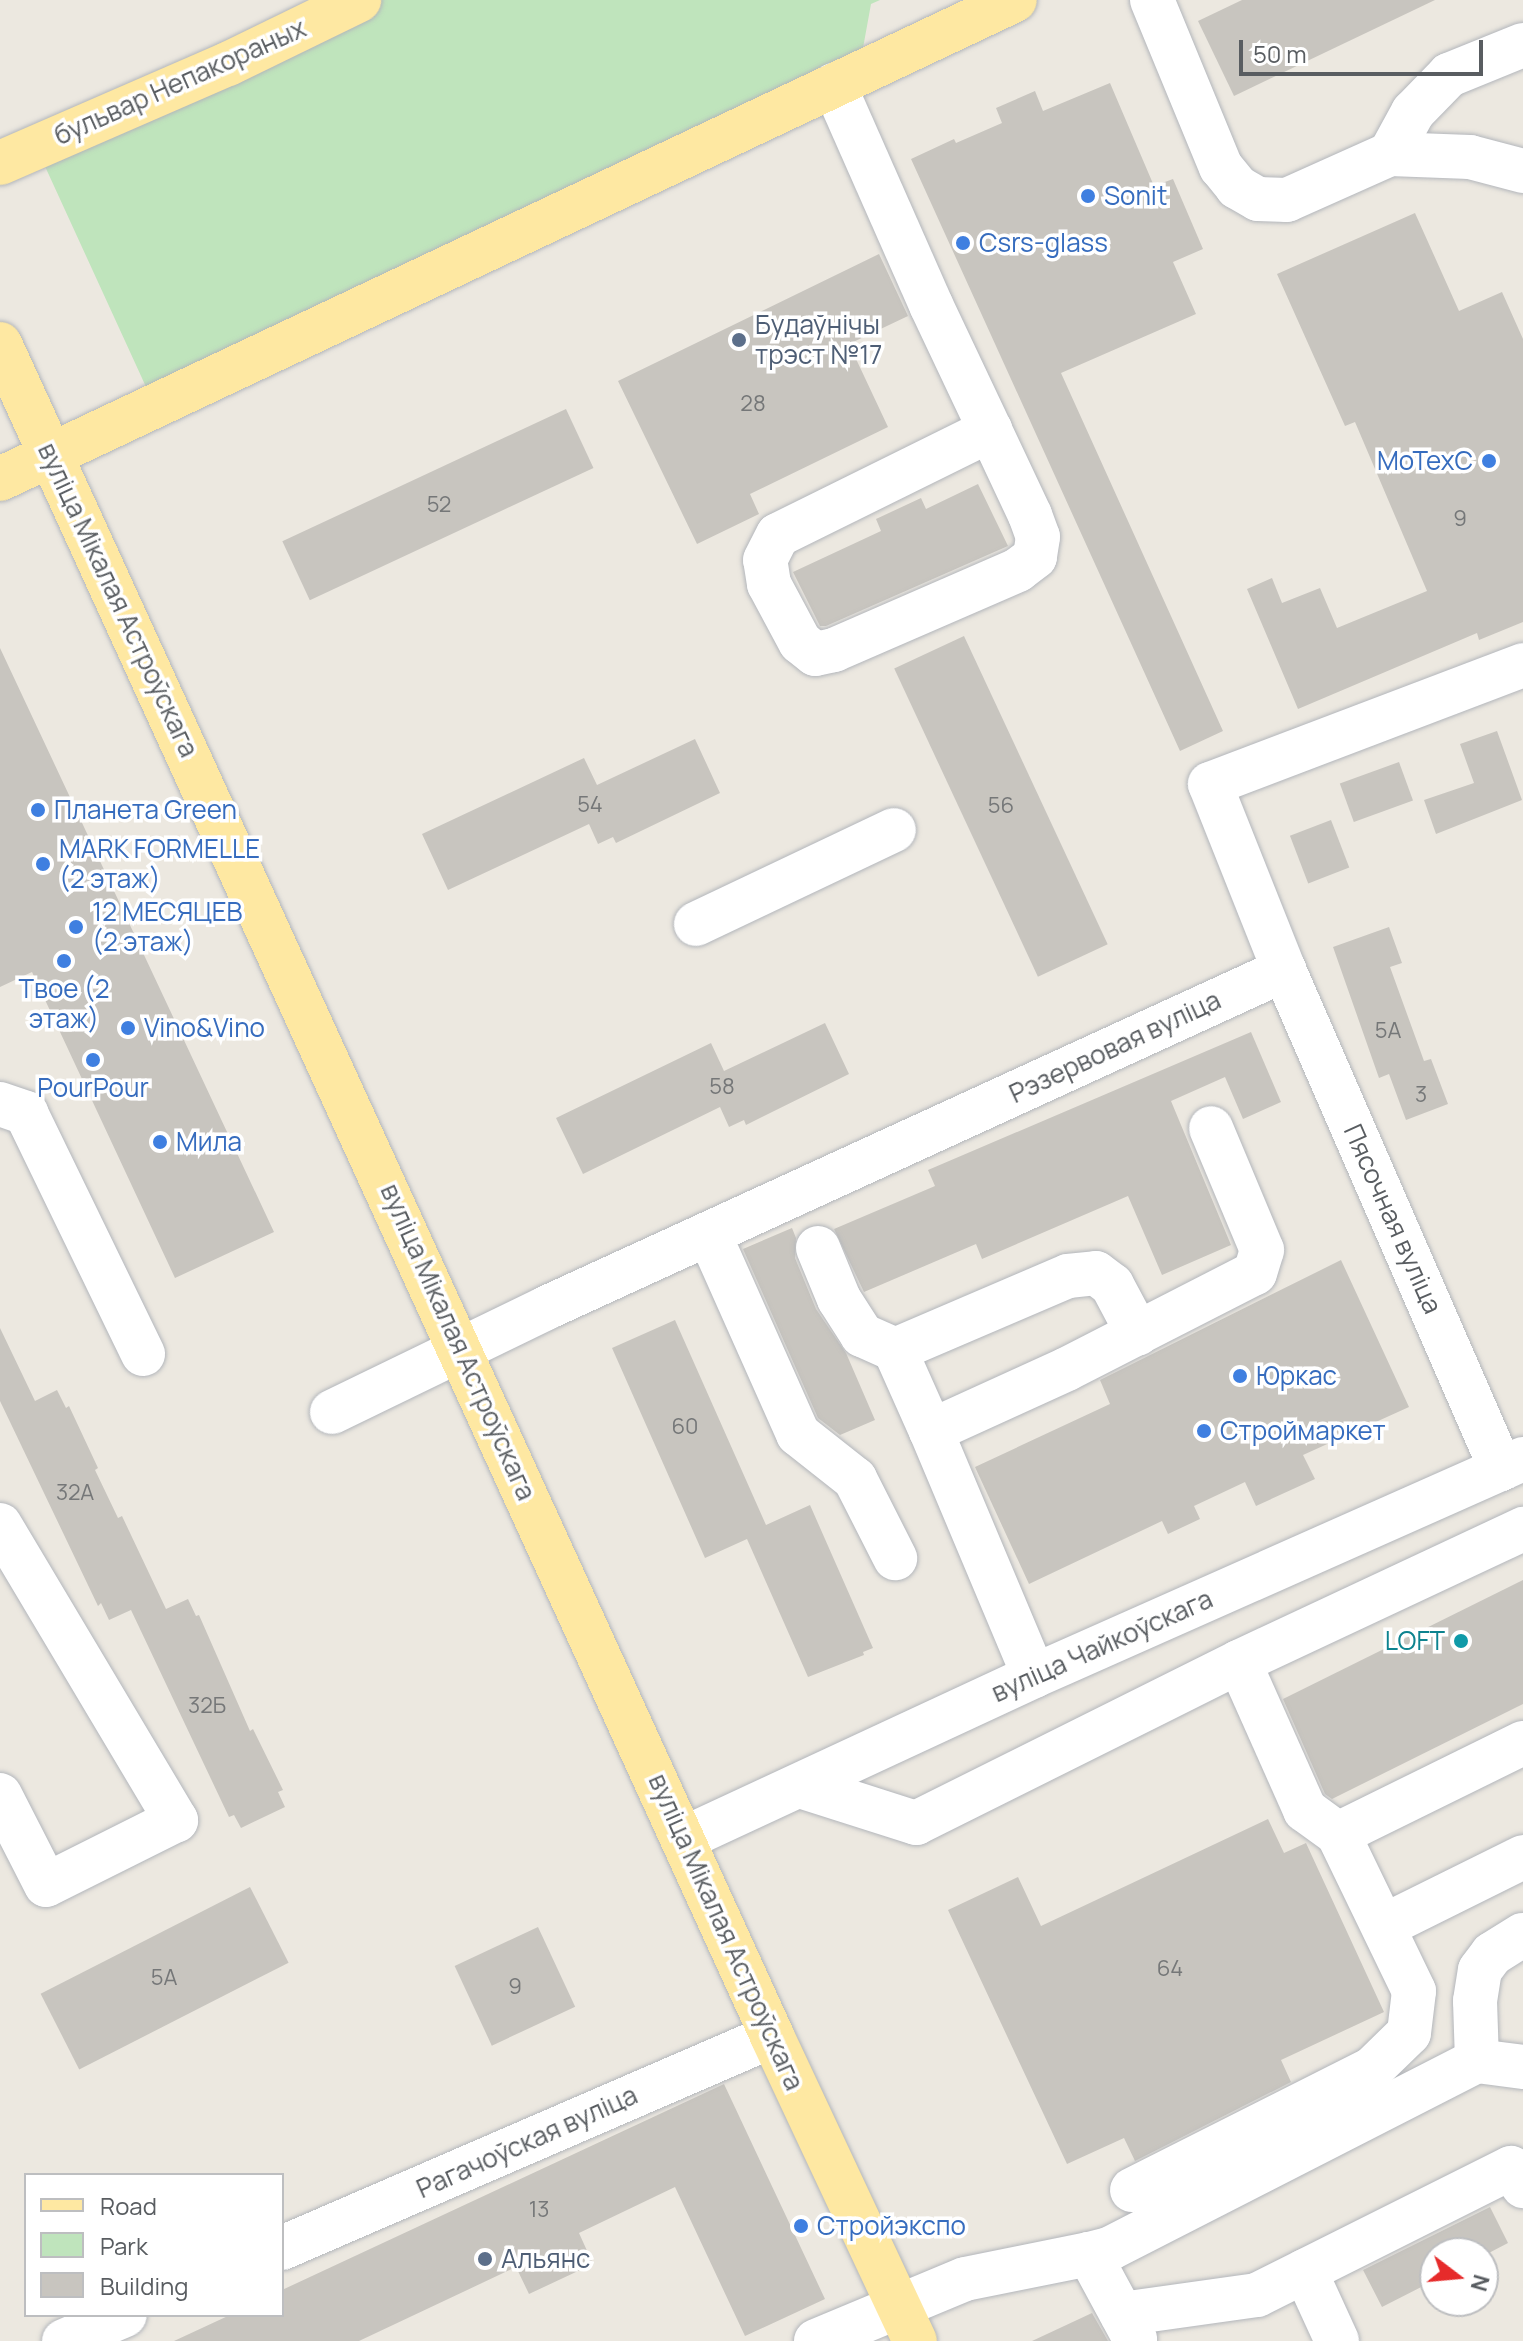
<!DOCTYPE html>
<html>
<head>
<meta charset="utf-8">
<style>
  body { margin:0 }
  #map { position:relative; width:1523px; height:2341px; overflow:hidden; background:#ece8e0; font-family:Manrope,sans-serif }
  div>[style] { position:absolute }
  [style*='--x'] { left:calc(var(--x)*1px); top:calc(var(--y)*1px); width:calc(var(--w)*1px); rotate:calc(var(--a)*1deg) }
  .green>* { inset:0; background:#bfe4bc }
  .building>* { inset:0; background:#c8c5bf; transform-origin:0 0 }
  .roads { filter:drop-shadow(0 0 2px #b3b6bb) drop-shadow(0 0 2px #b3b6bb) }
  .minor>* { height:44px; margin:-22px; padding:0 22px; transform-origin:22px; border-radius:22px; background:#fff }
  .major>* { height:44px; margin:-22px; padding:0 22px; transform-origin:22px; border-radius:22px; background:#fee8a2 }
  .dots>* { width:22px; height:22px; translate:-50% -50%; box-sizing:border-box; border:4px solid #fff; border-radius:50% }
  span { translate:-50% -50%; white-space:nowrap; text-align:center; line-height:1.15; -webkit-text-stroke:7px #fff; paint-order:stroke }
  .number-label { font-size:22px; color:#757778 }
  .number-label span { -webkit-text-stroke-width:0 }
  .street-label { font-size:26px; color:#595d61 }
  .shop-label { font-size:26px; color:#366cbe }
  .left { translate:0 -50%; text-align:left }
  .right { translate:-100% -50%; text-align:right }
  .service-label { font-size:26px; color:#4e5e75 }
  .culture-label { font-size:26px; color:#0d838f }
  .legend { position:absolute; left:24px; top:2173px; width:260px; height:144px; box-sizing:border-box; background:#fff; border:2px solid #bdbec0; margin:0; padding:10px 14px; list-style:none; font-size:24px; color:#595d61 }
  .legend li { display:flex; align-items:center; gap:16px; height:40px }
  .legend b { width:40px; border:2px solid #bdbec0 }
  .north { position:absolute; left:1419px; top:2237px; width:80px; height:80px; box-sizing:border-box; background:#fff; border:2px solid #bdbec0; border-radius:50%; rotate:106deg; font-size:22px; font-weight:700; line-height:32px; text-align:center; color:#595d61 }
  .north::after { content:''; display:block; margin:auto; width:28px; height:36px; background:#e62b2b; clip-path:polygon(50% 0,100% 100%,50% 72%,0 100%) }
  .scale { position:absolute; left:1239px; top:40px; width:244px; height:36px; box-sizing:border-box; border:4px solid #595d61; border-top:0; padding-left:10px; font-size:24px; line-height:28px; white-space:nowrap; color:#595d61; -webkit-text-stroke:6px #fff; paint-order:stroke }
</style>
</head>
<body>
<div id="map">
  <div class="green">
    <i style="clip-path:polygon(377px 0,880px 0,871px 4px,863px 48px,147px 389px,43px 162px)"></i>
  </div>
  <div class="building">
    <i style="clip-path:polygon(1242px 0,1435px 0,1234px 96px,1198px 21px)"></i>
    <i style="clip-path:polygon(1110px 83px,1154px 186px,1173px 179px,1203px 249px,1173px 262px,1196px 314px,1061px 373px,1223px 731px,1180px 751px,911px 159px,954px 139px,956px 143px,1002px 123px,996px 108px,1035px 91px,1043px 111px)"></i>
    <i style="clip-path:polygon(1415px 213px,1459px 311px,1502px 292px,1523px 339px,1523px 622px,1479px 640px,1477px 633px,1298px 709px,1247px 589px,1272px 578px,1282px 603px,1320px 588px,1337px 628px,1427px 591px,1355px 422px,1345px 426px,1277px 274px)"></i>
    <i style="clip-path:polygon(879px 254px,908px 316px,849px 344px,888px 427px,750px 494px,759px 514px,697px 544px,618px 381px)"></i>
    <i style="left:566px;top:409px;width:65px;height:313px;rotate:65deg"></i>
    <i style="clip-path:polygon(978px 484px,1008px 546px,826px 626px,820px 626px,793px 572px,881px 531px,876px 519px,921px 498px,926px 509px)"></i>
    <i style="left:964px;top:636px;width:340px;height:77px;rotate:65deg"></i>
    <i style="clip-path:polygon(0 648px,274px 1232px,175px 1278px,32px 972px,0 987px)"></i>
    <i style="clip-path:polygon(1497px 731px,1522px 800px,1436px 834px,1424px 800px,1474px 783px,1460px 744px)"></i>
    <i style="clip-path:polygon(695px 739px,720px 793px,616px 843px,613px 837px,598px 844px,589px 824px,448px 890px,422px 834px,584px 758px,597px 785px)"></i>
    <i style="left:1399px;top:762px;width:41px;height:63px;rotate:70deg"></i>
    <i style="left:1331px;top:820px;width:51px;height:44px;rotate:69deg"></i>
    <i style="clip-path:polygon(1389px 927px,1402px 963px,1390px 967px,1424px 1061px,1431px 1059px,1448px 1104px,1406px 1120px,1389px 1074px,1379px 1078px,1333px 947px)"></i>
    <i style="clip-path:polygon(825px 1023px,849px 1074px,746px 1125px,744px 1120px,729px 1127px,720px 1107px,583px 1174px,556px 1118px,711px 1043px,724px 1071px)"></i>
    <i style="clip-path:polygon(1251px 1032px,1281px 1102px,1243px 1119px,1225px 1077px,1171px 1101px,1231px 1245px,1162px 1275px,1128px 1196px,982px 1259px,976px 1244px,864px 1292px,834px 1229px,935px 1186px,928px 1170px)"></i>
    <i style="clip-path:polygon(792px 1228px,796px 1238px,795px 1258px,816px 1309px,846px 1353px,875px 1420px,840px 1435px,818px 1418px,743px 1249px)"></i>
    <i style="clip-path:polygon(1341px 1260px,1409px 1407px,1303px 1455px,1315px 1479px,1256px 1506px,1245px 1482px,1194px 1506px,1200px 1519px,1168px 1534px,1162px 1521px,1029px 1584px,975px 1467px,1110px 1404px,1100px 1380px)"></i>
    <i style="clip-path:polygon(675px 1320px,766px 1525px,810px 1505px,873px 1648px,863px 1652px,864px 1655px,808px 1677px,747px 1539px,705px 1558px,612px 1348px)"></i>
    <i style="clip-path:polygon(0 1328px,35px 1401px,57px 1390px,66px 1408px,69px 1406px,98px 1468px,95px 1470px,118px 1518px,122px 1516px,166px 1609px,188px 1599px,196px 1616px,199px 1615px,250px 1731px,253px 1729px,283px 1790px,278px 1792px,285px 1807px,241px 1828px,234px 1815px,229px 1817px,131px 1610px,109px 1620px,101px 1603px,98px 1606px,0 1401px)"></i>
    <i style="clip-path:polygon(1523px 1580px,1523px 1704px,1332px 1799px,1325px 1794px,1283px 1699px)"></i>
    <i style="clip-path:polygon(1268px 1819px,1284px 1853px,1306px 1843px,1384px 2012px,1281px 2060px,1291px 2082px,1135px 2161px,1124px 2138px,1067px 2164px,948px 1910px,1018px 1877px,1041px 1926px)"></i>
    <i style="left:250px;top:1887px;width:85px;height:235px;rotate:63deg"></i>
    <i style="left:538px;top:1927px;width:88px;height:92px;rotate:65deg"></i>
    <i style="clip-path:polygon(724px 2084px,825px 2299px,745px 2336px,675px 2187px,579px 2233px,593px 2264px,529px 2294px,516px 2267px,359px 2341px,174px 2341px,230px 2315px,282px 2315px,282px 2290px)"></i>
    <i style="clip-path:polygon(1490px 2207px,1508px 2243px,1483px 2256px,1435px 2253px,1435px 2280px,1382px 2307px,1363px 2270px)"></i>
    <i style="clip-path:polygon(1092px 2313px,1108px 2341px,1032px 2341px)"></i>
  </div>
  <div class="roads">
    <div class="minor">
      <i style="--x:1152;--y:0;--w:181;--a:67.6"></i>
      <i style="--x:1221;--y:167;--w:26;--a:51"></i>
      <i style="--x:1237;--y:187;--w:24;--a:30"></i>
      <i style="--x:1258;--y:199;--w:29;--a:2"></i>
      <i style="--x:1287;--y:200;--w:113;--a:-24.1"></i>
      <i style="--x:1390;--y:154;--w:48;--a:-61.3"></i>
      <i style="--x:1413;--y:112;--w:52;--a:-45.8"></i>
      <i style="--x:1449;--y:75;--w:80;--a:-22.1"></i>
      <i style="--x:834;--y:85;--w:240;--a:66.2"></i>
      <i style="--x:931;--y:305;--w:138;--a:64.7"></i>
      <i style="--x:990;--y:430;--w:94;--a:64.8"></i>
      <i style="--x:1030;--y:515;--w:23;--a:70"></i>
      <i style="--x:1038;--y:537;--w:20;--a:99"></i>
      <i style="--x:1035;--y:557;--w:21;--a:143"></i>
      <i style="--x:1018;--y:570;--w:201;--a:156.5"></i>
      <i style="--x:834;--y:650;--w:19;--a:168"></i>
      <i style="--x:815;--y:654;--w:19;--a:-141"></i>
      <i style="--x:800;--y:642;--w:66;--a:-118.1"></i>
      <i style="--x:769;--y:584;--w:24;--a:-99"></i>
      <i style="--x:765;--y:560;--w:28;--a:-63"></i>
      <i style="--x:778;--y:535;--w:237;--a:-26.3"></i>
      <i style="--x:1390;--y:154;--w:80;--a:2.1"></i>
      <i style="--x:1470;--y:157;--w:55;--a:14.8"></i>
      <i style="--x:696;--y:924;--w:219;--a:-25.4"></i>
      <i style="--x:0;--y:1104;--w:28;--a:19"></i>
      <i style="--x:26;--y:1113;--w:268;--a:64.1"></i>
      <i style="--x:709;--y:1234;--w:219;--a:66"></i>
      <i style="--x:798;--y:1434;--w:73;--a:38.3"></i>
      <i style="--x:855;--y:1479;--w:89;--a:63.1"></i>
      <i style="--x:818;--y:1248;--w:55;--a:67.6"></i>
      <i style="--x:839;--y:1299;--w:43;--a:57.4"></i>
      <i style="--x:862;--y:1335;--w:36;--a:24"></i>
      <i style="--x:332;--y:1412;--w:238;--a:-25.9"></i>
      <i style="--x:546;--y:1308;--w:812;--a:-24.61"></i>
      <i style="--x:931;--y:1431;--w:89;--a:-114"></i>
      <i style="--x:895;--y:1350;--w:188;--a:-23.2"></i>
      <i style="--x:1068;--y:1276;--w:28;--a:-6"></i>
      <i style="--x:1096;--y:1273;--w:20;--a:37"></i>
      <i style="--x:1112;--y:1285;--w:55;--a:62"></i>
      <i style="--x:1501;--y:1469;--w:544;--a:-113.5"></i>
      <i style="--x:1284;--y:970;--w:200;--a:-111.7"></i>
      <i style="--x:1210;--y:784;--w:335;--a:-20.8"></i>
      <i style="--x:0;--y:1525;--w:344;--a:59.2"></i>
      <i style="--x:176;--y:1820;--w:145;--a:153.4"></i>
      <i style="--x:46;--y:1885;--w:101;--a:-117.1"></i>
      <i style="--x:1034;--y:1676;--w:266;--a:-112.8"></i>
      <i style="--x:931;--y:1431;--w:149;--a:-24.5"></i>
      <i style="--x:1067;--y:1369;--w:211;--a:-27.1"></i>
      <i style="--x:1255;--y:1273;--w:24;--a:-73"></i>
      <i style="--x:1262;--y:1250;--w:132;--a:-112.7"></i>
      <i style="--x:800;--y:1786;--w:122;--a:17.7"></i>
      <i style="--x:916;--y:1823;--w:361;--a:-26.5"></i>
      <i style="--x:1239;--y:1662;--w:314;--a:-25.1"></i>
      <i style="--x:1338;--y:1834;--w:206;--a:-26.2"></i>
      <i style="--x:683;--y:1839;--w:387;--a:-24.9"></i>
      <i style="--x:1034;--y:1676;--w:535;--a:-23.93"></i>
      <i style="--x:1384;--y:1926;--w:155;--a:-26.4"></i>
      <i style="--x:1477;--y:2061;--w:60;--a:-91.9"></i>
      <i style="--x:1475;--y:2001;--w:31;--a:-81"></i>
      <i style="--x:1480;--y:1970;--w:20;--a:-53"></i>
      <i style="--x:1492;--y:1954;--w:36;--a:-32"></i>
      <i style="--x:1132;--y:2190;--w:270;--a:-26.8"></i>
      <i style="--x:1373;--y:2068;--w:50;--a:-44.2"></i>
      <i style="--x:1409;--y:2033;--w:42;--a:-83.2"></i>
      <i style="--x:1414;--y:1991;--w:174;--a:-115.8"></i>
      <i style="--x:1338;--y:1834;--w:41;--a:-144"></i>
      <i style="--x:1305;--y:1810;--w:162;--a:-114"></i>
      <i style="--x:282;--y:2248;--w:534;--a:-23.4"></i>
      <i style="--x:1089;--y:2254;--w:21;--a:-14"></i>
      <i style="--x:1109;--y:2249;--w:413;--a:-27.1"></i>
      <i style="--x:1477;--y:2061;--w:46;--a:7.4"></i>
      <i style="--x:1305;--y:2271;--w:77;--a:65.4"></i>
      <i style="--x:1122;--y:2314;--w:136;--a:-8"></i>
      <i style="--x:1257;--y:2295;--w:284;--a:-26.6"></i>
      <i style="--x:1511;--y:2168;--w:22;--a:56"></i>
      <i style="--x:64;--y:2341;--w:66;--a:-23.1"></i>
      <i style="--x:816;--y:2341;--w:161;--a:-22.6"></i>
      <i style="--x:965;--y:2279;--w:126;--a:-11.4"></i>
      <i style="--x:1089;--y:2254;--w:97;--a:61.6"></i>
    </div>
    <div class="major">
      <i style="--x:0;--y:163;--w:249;--a:-23.5"></i>
      <i style="--x:228;--y:64;--w:146;--a:-26"></i>
      <i style="--x:0;--y:344;--w:1860;--a:65.47"></i>
      <i style="--x:772;--y:2036;--w:337;--a:64.9"></i>
      <i style="--x:0;--y:479;--w:1122;--a:-25.26"></i>
    </div>
  </div>
  <div class="dots">
    <i style="left:1088px;top:196px;background:#3f7fe0"></i>
    <i style="left:963px;top:243px;background:#3f7fe0"></i>
    <i style="left:739px;top:340px;background:#5c6f8a"></i>
    <i style="left:1489px;top:461px;background:#3f7fe0"></i>
    <i style="left:38px;top:810px;background:#3f7fe0"></i>
    <i style="left:43px;top:864px;background:#3f7fe0"></i>
    <i style="left:76px;top:927px;background:#3f7fe0"></i>
    <i style="left:64px;top:961px;background:#3f7fe0"></i>
    <i style="left:128px;top:1028px;background:#3f7fe0"></i>
    <i style="left:93px;top:1060px;background:#3f7fe0"></i>
    <i style="left:160px;top:1142px;background:#3f7fe0"></i>
    <i style="left:1240px;top:1376px;background:#3f7fe0"></i>
    <i style="left:1204px;top:1431px;background:#3f7fe0"></i>
    <i style="left:1461px;top:1641px;background:#0f9aa8"></i>
    <i style="left:801px;top:2226px;background:#3f7fe0"></i>
    <i style="left:485px;top:2259px;background:#5c6f8a"></i>
  </div>
  <div class="number-label">
    <span style="left:753px;top:404px">28</span>
    <span style="left:439px;top:505px">52</span>
    <span style="left:1460px;top:519px">9</span>
    <span style="left:590px;top:805px">54</span>
    <span style="left:1001px;top:806px">56</span>
    <span style="left:1388px;top:1031px">5А</span>
    <span style="left:722px;top:1087px">58</span>
    <span style="left:1421px;top:1095px">3</span>
    <span style="left:685px;top:1427px">60</span>
    <span style="left:75px;top:1493px">32А</span>
    <span style="left:207px;top:1706px">32Б</span>
    <span style="left:1170px;top:1969px">64</span>
    <span style="left:164px;top:1978px">5А</span>
    <span style="left:515px;top:1987px">9</span>
    <span style="left:539px;top:2210px">13</span>
  </div>
  <div class="street-label">
    <span style="left:180px;top:82px;rotate:-24deg">бульвар Непакораных</span>
    <span style="left:118px;top:600px;rotate:65deg">вуліца Мікалая Астроўскага</span>
    <span style="left:1115px;top:1047px;rotate:-25deg">Рэзервовая вуліца</span>
    <span style="left:1393px;top:1219px;rotate:66deg">Пясочная вуліца</span>
    <span style="left:458px;top:1342px;rotate:66deg">вуліца Мікалая Астроўскага</span>
    <span style="left:1102px;top:1646px;rotate:-24deg">вуліца Чайкоўскага</span>
    <span style="left:726px;top:1932px;rotate:66deg">вуліца Мікалая Астроўскага</span>
    <span style="left:527px;top:2142px;rotate:-24deg">Рагачоўская вуліца</span>
  </div>
  <div class="shop-label">
    <span class="left" style="left:1104px;top:196px">Sonit</span>
    <span class="left" style="left:979px;top:243px">Csrs-glass</span>
    <span class="right" style="left:1473px;top:461px">MoTexC</span>
    <span class="left" style="left:54px;top:810px">Планета Green</span>
    <span class="left" style="left:59px;top:864px">MARK FORMELLE<br>(2 этаж)</span>
    <span class="left" style="left:92px;top:927px">12 МЕСЯЦЕВ<br>(2 этаж)</span>
    <span style="left:64px;top:1004px">Твое (2<br>этаж)</span>
    <span class="left" style="left:144px;top:1028px">Vino&amp;Vino</span>
    <span style="left:93px;top:1088px">PourPour</span>
    <span class="left" style="left:176px;top:1142px">Мила</span>
    <span class="left" style="left:1256px;top:1376px">Юркас</span>
    <span class="left" style="left:1220px;top:1431px">Строймаркет</span>
    <span class="left" style="left:817px;top:2226px">Стройэкспо</span>
  </div>
  <div class="service-label">
    <span class="left" style="left:755px;top:340px">Будаўнічы<br>трэст №17</span>
    <span class="left" style="left:501px;top:2259px">Альянс</span>
  </div>
  <div class="culture-label">
    <span class="right" style="left:1445px;top:1641px">LOFT</span>
  </div>
  <ul class="legend">
  <li><b style="height:10px;background:#fee8a2"></b>Road</li>
  <li><b style="height:22px;background:#bfe4bc"></b>Park</li>
  <li><b style="height:22px;background:#c8c5bf"></b>Building</li>
  </ul>
  <div class="north">N</div>
  <div class="scale">50 m</div>
</div>
</body>
</html>
